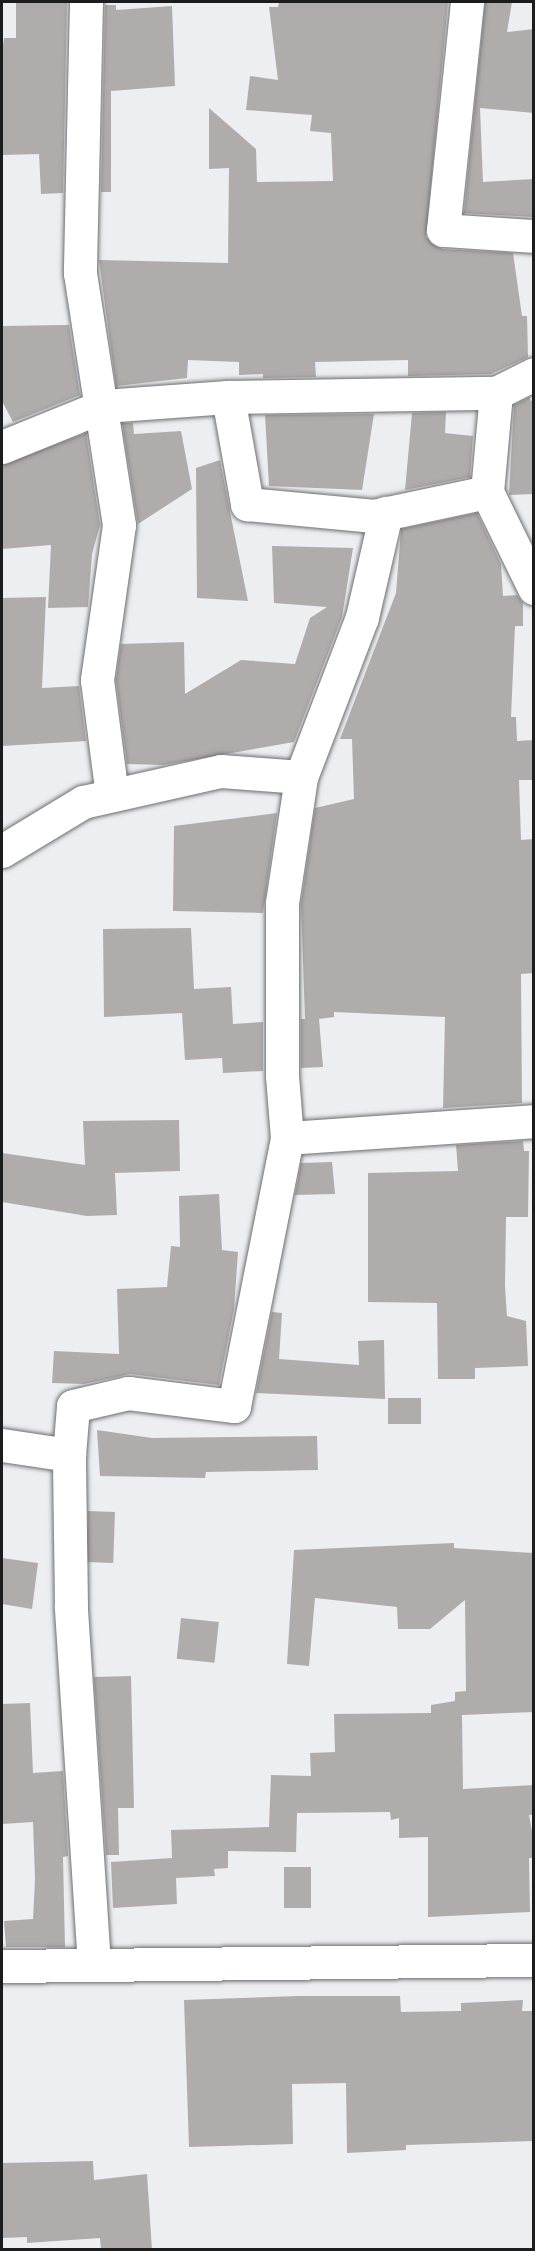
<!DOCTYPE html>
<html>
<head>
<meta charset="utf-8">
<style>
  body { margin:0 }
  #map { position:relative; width:535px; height:2251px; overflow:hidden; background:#eceef1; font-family:Raleway,sans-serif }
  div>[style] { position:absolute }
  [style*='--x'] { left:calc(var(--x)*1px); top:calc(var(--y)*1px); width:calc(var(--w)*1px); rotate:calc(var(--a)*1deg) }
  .building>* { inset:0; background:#b0acac; transform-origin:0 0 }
  .roads { filter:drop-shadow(0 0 2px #6d6e71) drop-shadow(0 0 2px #6d6e71) }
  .minor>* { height:33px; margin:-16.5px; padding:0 16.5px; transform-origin:16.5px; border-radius:16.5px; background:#fff }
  span { translate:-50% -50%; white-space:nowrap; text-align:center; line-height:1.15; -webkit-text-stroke:5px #eceef1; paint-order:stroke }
  .frame { position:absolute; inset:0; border:3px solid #1b1c1d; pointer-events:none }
</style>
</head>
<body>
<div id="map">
  <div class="building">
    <i style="clip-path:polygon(16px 2px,67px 2px,63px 193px,41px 194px,39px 154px,2px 155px,2px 51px,4px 38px,16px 38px)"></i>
    <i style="clip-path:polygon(279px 2px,448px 2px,426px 237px,442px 249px,513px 253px,522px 316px,527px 316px,528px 357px,491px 374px,408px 376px,408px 360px,315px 362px,316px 377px,263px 378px,263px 374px,239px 375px,239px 362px,188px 360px,187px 378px,116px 386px,99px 260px,228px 263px,229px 168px,209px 169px,209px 108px,256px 149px,257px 182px,333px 181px,331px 133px,310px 131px,312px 115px,246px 110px,250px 76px,278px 80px,269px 7px,278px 7px)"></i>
    <i style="clip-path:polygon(485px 2px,512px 2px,507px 32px,534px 29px,534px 113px,480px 108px,483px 182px,534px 179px,534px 217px,464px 213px)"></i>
    <i style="clip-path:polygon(105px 5px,116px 5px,116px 10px,172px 6px,175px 86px,111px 91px,111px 192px,101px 192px)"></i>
    <i style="clip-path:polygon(63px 325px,69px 325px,80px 395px,13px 422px,2px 401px,2px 326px)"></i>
    <i style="clip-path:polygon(530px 397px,530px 401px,534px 399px,534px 494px,509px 495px,514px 405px)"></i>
    <i style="clip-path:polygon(446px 412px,445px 433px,473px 436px,470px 477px,405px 490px,412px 413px)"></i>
    <i style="clip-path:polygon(374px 414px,362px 490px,269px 486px,265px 415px)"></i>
    <i style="clip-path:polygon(122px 423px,133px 423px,134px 434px,181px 431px,192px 489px,138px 524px)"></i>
    <i style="clip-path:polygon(86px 433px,100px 525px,92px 554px,88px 607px,48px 608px,51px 545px,2px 549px,2px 465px)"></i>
    <i style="clip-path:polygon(220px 460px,229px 507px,248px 601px,197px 598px,196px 468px)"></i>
    <i style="clip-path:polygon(477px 513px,501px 564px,503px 596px,517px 595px,523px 603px,523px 626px,515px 626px,511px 717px,516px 717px,517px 741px,534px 740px,534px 780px,519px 780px,521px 840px,534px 839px,534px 973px,521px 974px,522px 1103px,443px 1108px,445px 1017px,334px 1012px,334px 1017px,319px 1019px,323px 1067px,301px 1068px,301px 1019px,305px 1019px,301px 904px,315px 808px,354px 799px,352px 739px,340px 739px,396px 593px,401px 529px)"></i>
    <i style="clip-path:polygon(272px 546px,353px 548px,342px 617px,294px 742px,163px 765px,127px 764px,116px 680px,121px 644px,184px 642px,185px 694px,241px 660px,295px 664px,310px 618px,327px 607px,274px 603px)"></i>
    <i style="clip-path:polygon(46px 597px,42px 688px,79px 686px,86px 741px,2px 746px,2px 598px)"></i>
    <i style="clip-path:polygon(277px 813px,263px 913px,173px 911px,174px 826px)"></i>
    <i style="clip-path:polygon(191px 928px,194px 989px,231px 987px,233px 1024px,263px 1022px,263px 1071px,223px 1073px,222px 1058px,185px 1060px,182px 1013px,104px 1017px,103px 929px)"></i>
    <i style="clip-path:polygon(179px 1120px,180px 1171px,115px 1173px,117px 1215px,87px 1216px,2px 1202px,2px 1153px,85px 1165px,83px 1121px)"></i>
    <i style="clip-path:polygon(523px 1141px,524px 1151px,529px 1151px,528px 1217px,506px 1217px,505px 1286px,507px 1316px,526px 1321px,528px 1366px,475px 1368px,475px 1379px,438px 1379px,437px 1303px,368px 1302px,368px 1173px,458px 1171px,456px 1145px)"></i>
    <i style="clip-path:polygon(332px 1162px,335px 1194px,295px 1195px,301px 1163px)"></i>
    <i style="clip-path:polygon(219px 1194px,222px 1250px,238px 1252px,234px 1309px,219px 1385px,130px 1374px,84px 1384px,52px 1383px,54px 1351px,119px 1354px,117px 1289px,167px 1287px,171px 1246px,180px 1247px,179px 1196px)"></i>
    <i style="clip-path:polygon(272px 1312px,282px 1313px,279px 1359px,359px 1365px,358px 1341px,384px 1340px,385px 1399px,256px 1393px)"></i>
    <i style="left:421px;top:1398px;width:26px;height:33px;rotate:90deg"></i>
    <i style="clip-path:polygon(97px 1430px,152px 1438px,317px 1436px,318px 1470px,206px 1472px,205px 1478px,100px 1476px)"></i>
    <i style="left:88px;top:1511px;width:27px;height:51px;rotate:2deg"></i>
    <i style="clip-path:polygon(454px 1543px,454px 1548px,534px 1553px,534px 1712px,462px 1715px,463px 1789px,534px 1785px,534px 1815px,529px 1815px,534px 1842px,534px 1858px,529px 1858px,530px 1912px,428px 1917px,428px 1837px,399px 1838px,399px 1818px,391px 1820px,390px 1812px,297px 1813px,296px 1852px,228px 1851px,228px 1868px,214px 1869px,215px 1876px,176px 1878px,177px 1904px,113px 1908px,111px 1862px,172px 1858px,171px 1830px,269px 1827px,271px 1775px,311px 1776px,310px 1753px,335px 1752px,334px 1714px,431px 1713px,431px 1705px,455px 1701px,455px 1692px,466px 1691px,465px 1600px,430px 1629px,398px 1629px,397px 1607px,315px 1598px,309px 1666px,287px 1664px,294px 1550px)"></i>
    <i style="clip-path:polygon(2px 1558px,38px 1563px,32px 1609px,2px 1604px)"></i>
    <i style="left:181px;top:1618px;width:38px;height:41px;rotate:6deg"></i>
    <i style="clip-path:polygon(131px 1676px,134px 1808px,118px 1808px,119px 1855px,106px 1855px,94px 1677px)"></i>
    <i style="clip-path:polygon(30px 1703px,33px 1773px,63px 1771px,68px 1856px,63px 1857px,65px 1947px,6px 1947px,4px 1921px,33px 1919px,35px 1879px,33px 1822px,2px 1824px,2px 1704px)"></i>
    <i style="left:284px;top:1867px;width:27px;height:41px"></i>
    <i style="clip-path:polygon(299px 1996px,400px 1996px,401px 2012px,461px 2011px,461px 2003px,523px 2000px,522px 2011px,534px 2011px,534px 2141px,406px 2145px,406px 2150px,347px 2153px,346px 2083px,292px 2084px,293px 2144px,189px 2147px,184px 2000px)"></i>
    <i style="clip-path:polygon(93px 2161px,94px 2180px,147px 2174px,152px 2250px,101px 2250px,100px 2238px,27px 2243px,27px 2237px,2px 2238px,2px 2163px)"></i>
  </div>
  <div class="roads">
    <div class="minor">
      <i style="--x:86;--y:2;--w:271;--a:91.3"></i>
      <i style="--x:80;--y:273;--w:255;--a:81.2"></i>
      <i style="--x:119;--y:525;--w:157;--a:98.1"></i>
      <i style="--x:97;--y:680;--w:116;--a:82.6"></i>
      <i style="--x:467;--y:2;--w:229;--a:96"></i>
      <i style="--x:443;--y:230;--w:91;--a:3.8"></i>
      <i style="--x:228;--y:397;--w:109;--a:79.9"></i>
      <i style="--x:247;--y:504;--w:128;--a:5.4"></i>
      <i style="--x:374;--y:516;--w:116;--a:-12"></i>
      <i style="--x:487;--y:492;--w:99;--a:-84.8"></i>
      <i style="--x:2;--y:447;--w:109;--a:-22.1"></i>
      <i style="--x:103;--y:406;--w:125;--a:-4.1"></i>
      <i style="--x:228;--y:397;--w:268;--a:-0.9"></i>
      <i style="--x:496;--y:393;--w:42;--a:-26.6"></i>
      <i style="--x:487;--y:492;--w:107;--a:63.9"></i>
      <i style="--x:2;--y:851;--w:95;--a:-31.2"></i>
      <i style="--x:83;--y:802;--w:141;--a:-12.7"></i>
      <i style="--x:221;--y:771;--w:80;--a:4.3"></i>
      <i style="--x:287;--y:1138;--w:248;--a:-3.9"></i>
      <i style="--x:2;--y:1445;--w:68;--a:8.5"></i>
      <i style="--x:94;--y:1965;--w:360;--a:-93.7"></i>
      <i style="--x:71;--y:1606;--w:151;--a:-90.8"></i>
      <i style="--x:69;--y:1455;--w:49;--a:-85.3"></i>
      <i style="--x:73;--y:1406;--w:57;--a:-13.3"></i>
      <i style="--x:128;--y:1393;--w:107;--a:7"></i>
      <i style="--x:234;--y:1406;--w:273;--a:-78.8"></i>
      <i style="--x:287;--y:1138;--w:62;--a:-94.6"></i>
      <i style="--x:282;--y:1076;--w:173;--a:-90"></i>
      <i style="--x:282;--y:903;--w:127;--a:-81.4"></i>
      <i style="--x:301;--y:777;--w:171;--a:-69.1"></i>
      <i style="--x:362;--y:617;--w:107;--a:-77"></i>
      <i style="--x:2;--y:1966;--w:532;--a:-0.65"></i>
    </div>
  </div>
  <div class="frame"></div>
</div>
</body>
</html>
